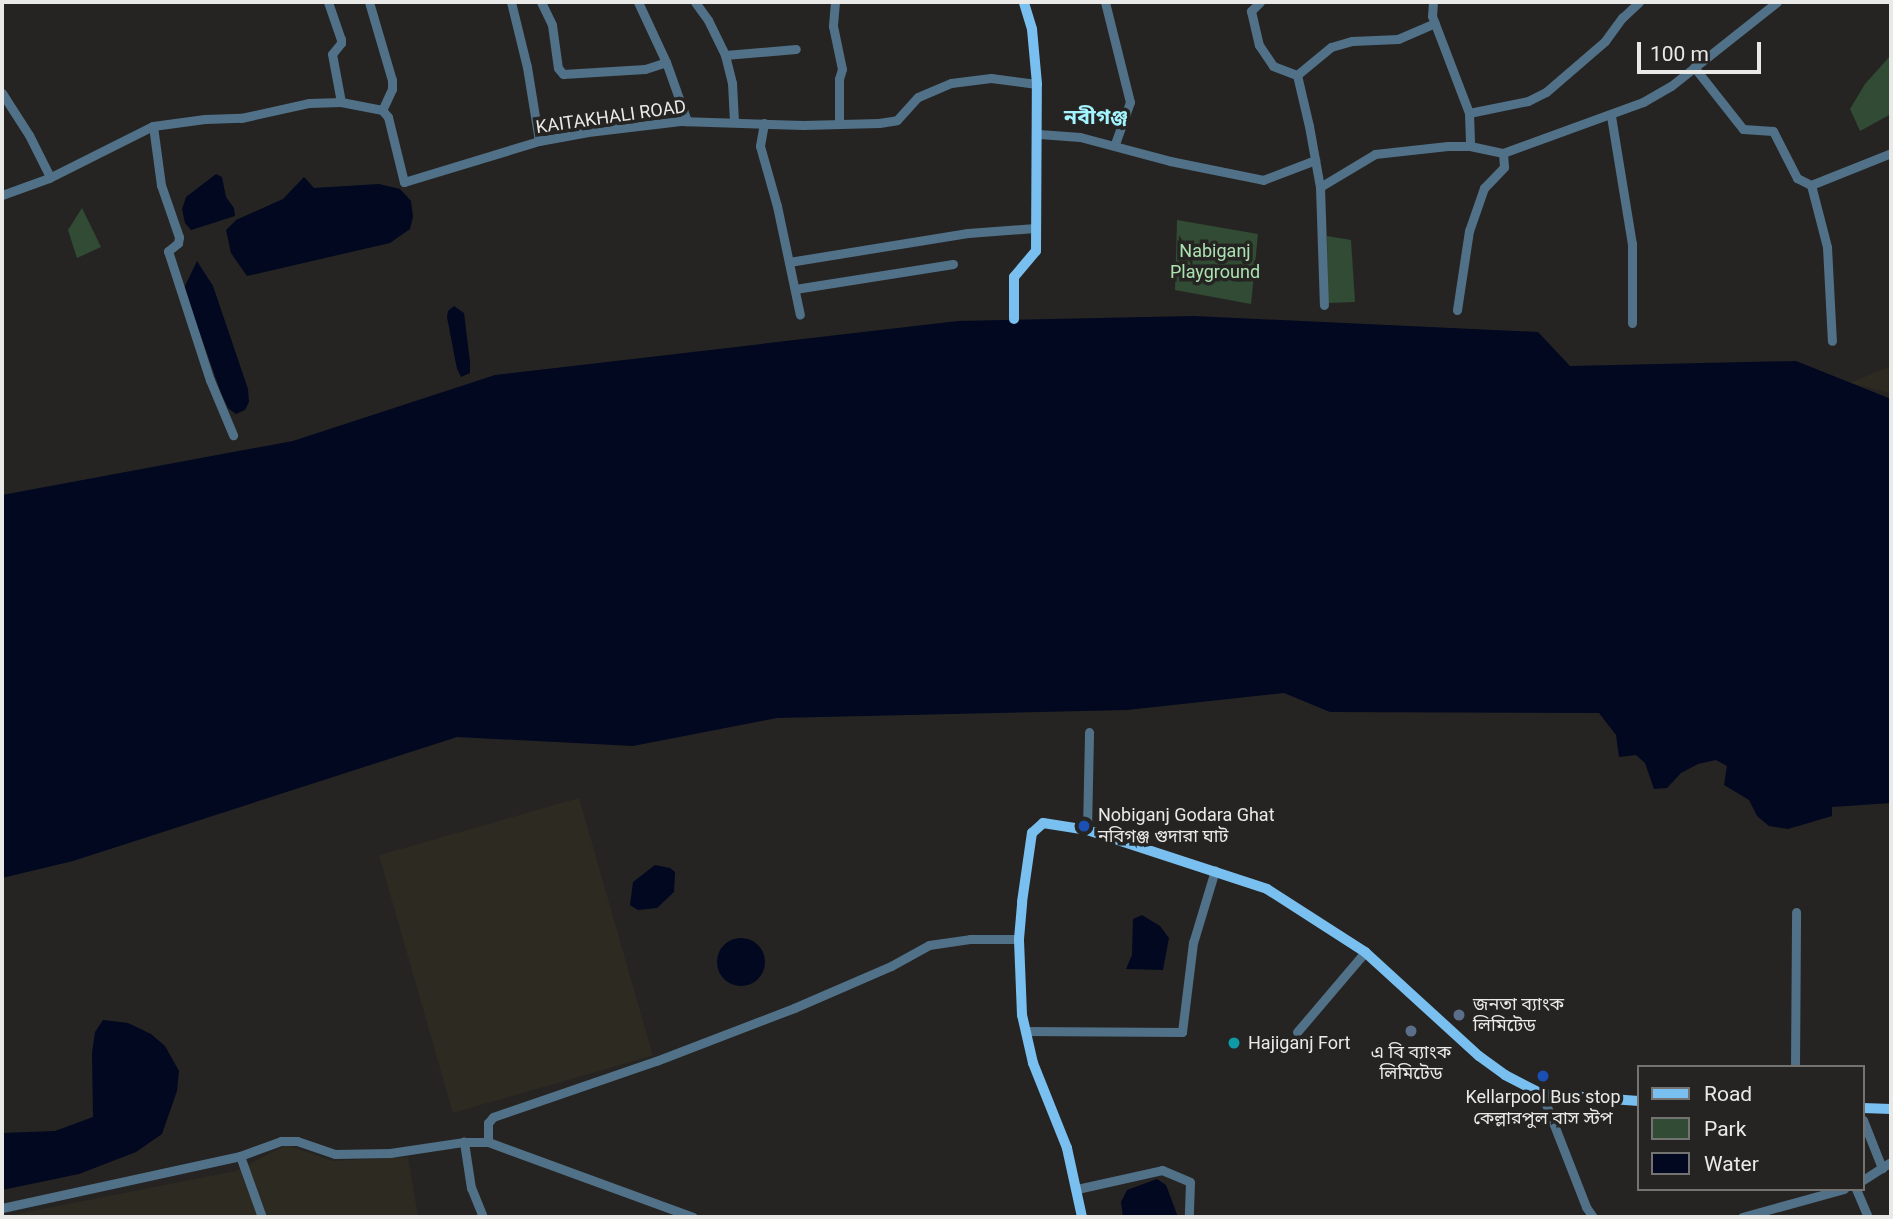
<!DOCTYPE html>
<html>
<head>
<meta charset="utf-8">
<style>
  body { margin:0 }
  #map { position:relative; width:1893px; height:1219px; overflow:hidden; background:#252422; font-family:Roboto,"Noto Sans Bengali",sans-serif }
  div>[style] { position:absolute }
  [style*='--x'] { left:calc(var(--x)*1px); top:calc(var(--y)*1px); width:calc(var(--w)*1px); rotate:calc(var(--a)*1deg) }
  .built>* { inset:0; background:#2d2a22; transform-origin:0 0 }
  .green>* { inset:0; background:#314b34 }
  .water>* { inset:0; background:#010820 }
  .round { border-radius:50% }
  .minor>* { height:9px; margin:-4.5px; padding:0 4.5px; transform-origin:4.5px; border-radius:4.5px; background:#517188 }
  .major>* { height:10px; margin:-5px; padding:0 5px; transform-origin:5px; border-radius:5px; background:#79bfef }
  .dots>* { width:19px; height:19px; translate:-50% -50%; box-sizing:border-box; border:4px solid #252422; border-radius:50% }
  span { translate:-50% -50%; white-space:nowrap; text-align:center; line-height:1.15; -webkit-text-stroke:7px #252422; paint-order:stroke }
  .street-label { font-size:18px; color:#e9e9e7 }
  .park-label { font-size:18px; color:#abe1b1 }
  .poi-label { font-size:18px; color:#e9e9e7 }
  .left { translate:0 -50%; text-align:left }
  .quarter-label { font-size:21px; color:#a3f4fe; font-weight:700 }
  .frame { position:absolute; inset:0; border:4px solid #e9e9e7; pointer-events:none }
  .legend { position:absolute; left:1637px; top:1065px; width:228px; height:126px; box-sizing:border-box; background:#252422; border:2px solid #737371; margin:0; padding:9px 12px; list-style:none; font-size:21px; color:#e9e9e7 }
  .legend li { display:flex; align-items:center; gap:14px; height:35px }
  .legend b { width:35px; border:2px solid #737371 }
  .scale { position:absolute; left:1637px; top:42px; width:124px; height:32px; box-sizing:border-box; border:4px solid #e9e9e7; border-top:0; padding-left:9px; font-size:21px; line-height:24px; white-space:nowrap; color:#e9e9e7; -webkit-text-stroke:5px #252422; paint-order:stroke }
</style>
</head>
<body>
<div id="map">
  <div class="built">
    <i style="clip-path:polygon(1891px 366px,1891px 393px,1850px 383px)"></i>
    <i style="left:579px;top:798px;width:268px;height:208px;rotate:74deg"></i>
    <i style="clip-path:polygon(286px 1145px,333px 1161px,408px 1157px,418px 1217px,2px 1217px,236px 1171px)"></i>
  </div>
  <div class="green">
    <i style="clip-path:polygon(1891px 55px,1891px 114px,1860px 131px,1850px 109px,1865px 84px)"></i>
    <i style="clip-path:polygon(82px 208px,101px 247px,77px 258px,68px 230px)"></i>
    <i style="clip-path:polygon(1177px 220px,1258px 234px,1251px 304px,1175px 290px)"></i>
    <i style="clip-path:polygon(1327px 236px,1351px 240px,1355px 302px,1328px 303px)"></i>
  </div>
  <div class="water">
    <i style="clip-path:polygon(216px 174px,222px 177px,226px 197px,234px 208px,235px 216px,191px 230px,185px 223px,182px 209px,186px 197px)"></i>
    <i style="clip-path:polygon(304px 177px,314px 188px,379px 184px,400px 189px,411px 201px,413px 217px,410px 229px,390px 243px,247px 276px,231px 253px,226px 230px,236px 220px,283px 199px)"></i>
    <i style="clip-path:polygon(197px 261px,213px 286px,248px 389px,249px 402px,245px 410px,236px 414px,228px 408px,221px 393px,184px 288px)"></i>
    <i style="clip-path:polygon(454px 306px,464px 313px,470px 362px,470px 373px,461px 377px,457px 369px,447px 317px,448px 311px)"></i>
    <i style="clip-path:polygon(1194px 316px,1538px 332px,1570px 366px,1796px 361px,1891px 399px,1891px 803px,1832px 807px,1832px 816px,1788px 829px,1769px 826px,1757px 816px,1749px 800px,1724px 785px,1727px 766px,1716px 760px,1698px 764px,1681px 773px,1667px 788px,1654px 789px,1645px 763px,1636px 755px,1619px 757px,1616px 735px,1599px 713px,1330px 712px,1284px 693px,1127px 710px,777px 718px,633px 746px,457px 737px,73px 861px,2px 878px,2px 495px,293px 441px,495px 375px,958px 321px)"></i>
    <i style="clip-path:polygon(655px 865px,670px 868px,675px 872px,674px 892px,657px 908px,638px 910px,630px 905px,633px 882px)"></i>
    <i style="clip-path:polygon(1142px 915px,1160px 926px,1169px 938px,1163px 970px,1126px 969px,1132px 955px,1133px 919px)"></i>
    <i class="round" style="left:717px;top:938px;width:48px;height:48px"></i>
    <i style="clip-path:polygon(103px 1020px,128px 1023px,151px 1034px,165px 1046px,179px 1071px,177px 1091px,162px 1134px,136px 1152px,79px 1174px,2px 1190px,2px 1133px,55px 1131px,93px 1117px,92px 1053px,95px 1032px)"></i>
    <i style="clip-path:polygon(1157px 1179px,1166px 1185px,1178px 1217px,1123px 1217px,1121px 1202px,1127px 1190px)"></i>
  </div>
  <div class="minor">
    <i style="--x:328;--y:2;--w:39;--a:71"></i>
    <i style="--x:341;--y:39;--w:4;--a:90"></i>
    <i style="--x:341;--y:43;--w:14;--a:129"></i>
    <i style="--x:332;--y:54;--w:49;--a:79.4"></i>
    <i style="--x:369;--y:2;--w:81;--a:73.6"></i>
    <i style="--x:392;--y:80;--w:9;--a:90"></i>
    <i style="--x:392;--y:89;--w:23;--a:115"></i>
    <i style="--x:511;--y:2;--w:67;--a:76.2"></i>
    <i style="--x:527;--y:67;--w:75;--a:80.8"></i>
    <i style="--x:541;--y:2;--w:25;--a:64"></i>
    <i style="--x:552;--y:25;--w:43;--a:82.1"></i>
    <i style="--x:558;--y:68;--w:8;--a:50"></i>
    <i style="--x:563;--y:74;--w:82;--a:-3.5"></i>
    <i style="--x:645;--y:69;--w:22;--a:-18"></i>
    <i style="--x:638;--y:2;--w:66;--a:65"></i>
    <i style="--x:666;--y:62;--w:63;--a:70.4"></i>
    <i style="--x:695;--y:2;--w:22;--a:54"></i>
    <i style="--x:708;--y:20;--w:39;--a:64"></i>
    <i style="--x:725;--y:55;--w:29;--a:76"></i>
    <i style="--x:732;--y:83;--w:39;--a:87"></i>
    <i style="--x:835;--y:2;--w:24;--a:95"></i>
    <i style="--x:833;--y:26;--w:44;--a:78.2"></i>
    <i style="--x:842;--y:69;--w:10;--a:107"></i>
    <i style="--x:839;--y:79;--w:45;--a:90"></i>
    <i style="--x:1105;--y:2;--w:103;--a:76"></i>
    <i style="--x:1130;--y:102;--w:45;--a:109.7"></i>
    <i style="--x:1260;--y:2;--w:13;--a:135"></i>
    <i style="--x:1251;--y:11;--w:35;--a:77"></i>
    <i style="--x:1259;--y:45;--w:25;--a:56"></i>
    <i style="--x:1273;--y:66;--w:26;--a:21"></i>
    <i style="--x:1297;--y:75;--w:52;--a:76.8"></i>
    <i style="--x:1309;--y:126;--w:62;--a:79.8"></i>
    <i style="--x:1320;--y:187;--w:118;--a:88.1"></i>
    <i style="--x:1433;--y:2;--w:14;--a:94"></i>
    <i style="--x:1432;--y:16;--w:104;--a:69.1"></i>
    <i style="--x:1469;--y:113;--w:33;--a:88"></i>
    <i style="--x:725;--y:55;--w:71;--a:-4.8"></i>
    <i style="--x:1694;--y:67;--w:79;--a:51.7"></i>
    <i style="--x:1743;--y:129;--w:30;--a:4"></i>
    <i style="--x:1773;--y:131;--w:53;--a:62.9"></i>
    <i style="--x:1797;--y:178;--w:16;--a:27"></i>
    <i style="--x:1811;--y:185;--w:64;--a:75.5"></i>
    <i style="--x:1827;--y:247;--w:94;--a:87"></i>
    <i style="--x:1297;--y:75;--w:44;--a:-39.5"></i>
    <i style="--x:1331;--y:47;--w:22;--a:-16"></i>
    <i style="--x:1352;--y:41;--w:46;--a:-2.5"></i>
    <i style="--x:1398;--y:39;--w:40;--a:-23.4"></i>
    <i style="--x:2;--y:93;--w:50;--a:57.3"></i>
    <i style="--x:29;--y:135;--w:47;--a:63.4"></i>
    <i style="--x:1469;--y:113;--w:60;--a:-11.5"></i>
    <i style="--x:1528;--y:101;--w:20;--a:-27"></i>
    <i style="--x:1546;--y:92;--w:78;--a:-40.8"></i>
    <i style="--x:1605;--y:41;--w:29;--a:-54"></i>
    <i style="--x:1622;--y:18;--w:23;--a:-43"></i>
    <i style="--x:1611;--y:116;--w:130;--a:80.7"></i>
    <i style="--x:1632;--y:244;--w:79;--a:90"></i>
    <i style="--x:764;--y:123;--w:23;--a:100"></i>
    <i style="--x:760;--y:146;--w:62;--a:74.2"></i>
    <i style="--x:777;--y:206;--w:111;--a:78.1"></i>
    <i style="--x:153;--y:126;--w:60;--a:82.3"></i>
    <i style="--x:161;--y:185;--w:55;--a:70.9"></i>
    <i style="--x:179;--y:237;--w:6;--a:99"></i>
    <i style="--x:178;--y:243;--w:13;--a:141"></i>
    <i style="--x:168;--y:251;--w:136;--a:72"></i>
    <i style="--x:210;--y:380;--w:60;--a:67.3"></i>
    <i style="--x:1039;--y:134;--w:41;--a:4.2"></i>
    <i style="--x:1080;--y:137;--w:93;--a:14.9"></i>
    <i style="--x:1170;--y:161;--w:95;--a:11.5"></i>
    <i style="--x:1263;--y:180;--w:56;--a:-21"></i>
    <i style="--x:1811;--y:185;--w:86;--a:-21.8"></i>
    <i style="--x:1320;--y:187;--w:64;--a:-31"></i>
    <i style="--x:1375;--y:154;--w:73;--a:-6.3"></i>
    <i style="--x:1448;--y:146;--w:22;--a:0"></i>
    <i style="--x:1470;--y:146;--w:34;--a:12"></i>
    <i style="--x:2;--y:195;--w:50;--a:-19.9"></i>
    <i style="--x:49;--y:178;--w:116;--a:-26.6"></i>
    <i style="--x:153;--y:126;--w:52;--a:-7.7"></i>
    <i style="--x:205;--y:119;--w:36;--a:-2"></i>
    <i style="--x:241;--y:118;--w:70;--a:-12.4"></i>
    <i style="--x:309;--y:103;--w:32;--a:-2"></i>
    <i style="--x:341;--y:102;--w:42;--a:11"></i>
    <i style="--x:382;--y:110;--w:9;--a:49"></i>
    <i style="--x:388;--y:117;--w:67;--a:76.2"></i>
    <i style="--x:404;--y:182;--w:141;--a:-16.9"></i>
    <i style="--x:539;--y:141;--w:50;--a:-10.4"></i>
    <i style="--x:588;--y:132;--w:93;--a:-6.8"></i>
    <i style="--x:680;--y:121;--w:123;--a:1.9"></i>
    <i style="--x:803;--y:125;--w:76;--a:-1.5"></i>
    <i style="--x:879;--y:123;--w:18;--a:-9"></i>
    <i style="--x:897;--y:120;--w:31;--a:-48"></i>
    <i style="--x:918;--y:97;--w:36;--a:-23"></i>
    <i style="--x:951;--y:83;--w:40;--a:-7.1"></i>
    <i style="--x:991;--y:78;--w:46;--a:7.4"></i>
    <i style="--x:789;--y:262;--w:181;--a:-9.2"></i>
    <i style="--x:968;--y:233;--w:67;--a:-4.3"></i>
    <i style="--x:795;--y:289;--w:160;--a:-9"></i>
    <i style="--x:1457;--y:310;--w:80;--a:-81.4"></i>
    <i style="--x:1469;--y:231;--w:46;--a:-70.8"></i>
    <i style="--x:1484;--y:188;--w:29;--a:-46"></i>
    <i style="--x:1504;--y:167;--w:14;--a:-94"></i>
    <i style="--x:1503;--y:153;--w:149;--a:-20"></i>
    <i style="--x:1643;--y:102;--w:32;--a:-30"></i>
    <i style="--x:1671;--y:86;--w:135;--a:-38.4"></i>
    <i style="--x:1087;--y:830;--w:98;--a:-88.8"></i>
    <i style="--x:1025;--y:1031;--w:157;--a:0.4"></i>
    <i style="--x:1182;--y:1032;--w:90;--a:-83"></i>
    <i style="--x:1193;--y:943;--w:76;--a:-73.2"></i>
    <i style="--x:1297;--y:1032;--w:105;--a:-49.6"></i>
    <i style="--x:1795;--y:1067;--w:155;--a:-89.6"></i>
    <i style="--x:1542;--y:1094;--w:121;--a:68.7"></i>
    <i style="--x:1586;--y:1207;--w:12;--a:55"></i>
    <i style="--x:1863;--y:1120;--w:52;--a:68.4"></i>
    <i style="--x:240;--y:1156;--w:65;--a:70.2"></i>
    <i style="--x:1863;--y:1180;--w:31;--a:-33"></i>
    <i style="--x:1077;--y:1189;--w:87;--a:-12.6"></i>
    <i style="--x:1162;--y:1170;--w:30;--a:23"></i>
    <i style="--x:1190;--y:1182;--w:35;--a:92"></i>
    <i style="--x:1856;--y:1189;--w:30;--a:67"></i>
    <i style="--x:2;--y:1208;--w:244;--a:-12.3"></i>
    <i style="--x:240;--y:1156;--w:44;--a:-20.1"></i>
    <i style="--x:281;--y:1141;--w:16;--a:0"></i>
    <i style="--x:297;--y:1141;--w:40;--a:18.9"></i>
    <i style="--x:335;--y:1154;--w:55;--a:-1"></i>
    <i style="--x:390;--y:1153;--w:75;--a:-8.5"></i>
    <i style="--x:483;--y:1217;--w:31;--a:-112"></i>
    <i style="--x:471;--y:1188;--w:47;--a:-98.7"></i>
    <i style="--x:464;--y:1142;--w:24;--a:0"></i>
    <i style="--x:693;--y:1217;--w:218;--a:-159.9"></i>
    <i style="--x:488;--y:1142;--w:19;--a:-90"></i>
    <i style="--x:488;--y:1123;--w:8;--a:-50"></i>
    <i style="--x:493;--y:1117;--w:172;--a:-19"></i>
    <i style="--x:656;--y:1061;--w:148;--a:-21"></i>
    <i style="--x:794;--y:1008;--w:106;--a:-23.4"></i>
    <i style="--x:891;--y:966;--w:43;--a:-28.9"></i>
    <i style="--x:929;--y:945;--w:41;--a:-8.3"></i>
    <i style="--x:970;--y:939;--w:49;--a:0"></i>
    <i style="--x:1742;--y:1217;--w:106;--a:-15.4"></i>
  </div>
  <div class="major">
    <i style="--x:1014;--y:319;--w:42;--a:-90"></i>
    <i style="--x:1014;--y:277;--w:34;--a:-50"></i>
    <i style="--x:1036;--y:251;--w:167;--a:-89.7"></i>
    <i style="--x:1037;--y:84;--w:55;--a:-95.2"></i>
    <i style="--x:1032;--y:29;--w:28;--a:-107"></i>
    <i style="--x:1863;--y:1108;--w:28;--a:2"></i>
    <i style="--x:1082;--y:1217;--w:71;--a:-102.3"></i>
    <i style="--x:1067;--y:1148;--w:92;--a:-111.8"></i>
    <i style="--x:1033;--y:1063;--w:49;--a:-102.9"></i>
    <i style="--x:1022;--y:1015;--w:76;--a:-92.3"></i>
    <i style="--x:1019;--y:939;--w:37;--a:-85"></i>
    <i style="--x:1022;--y:902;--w:70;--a:-81.8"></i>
    <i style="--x:1032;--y:833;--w:15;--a:-42"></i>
    <i style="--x:1043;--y:823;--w:45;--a:9"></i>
    <i style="--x:1087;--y:830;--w:189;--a:18.1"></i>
    <i style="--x:1267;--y:889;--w:117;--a:32.7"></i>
    <i style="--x:1365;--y:952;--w:154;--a:42.4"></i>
    <i style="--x:1479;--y:1056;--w:32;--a:36"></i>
    <i style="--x:1505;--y:1075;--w:42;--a:27.2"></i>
    <i style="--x:1542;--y:1094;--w:97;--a:4.1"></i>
  </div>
  <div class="dots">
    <i style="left:1084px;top:826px;background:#1a4fb4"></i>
    <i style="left:1459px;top:1015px;background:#5c6f8a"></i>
    <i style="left:1411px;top:1031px;background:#5c6f8a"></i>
    <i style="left:1234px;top:1043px;background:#0f9aa8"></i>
    <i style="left:1543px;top:1076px;background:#1a4fb4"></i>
  </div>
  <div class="street-label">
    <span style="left:611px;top:117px;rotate:-8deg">KAITAKHALI ROAD</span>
  </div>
  <div class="park-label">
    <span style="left:1215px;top:262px">Nabiganj<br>Playground</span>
  </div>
  <div class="poi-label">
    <span class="left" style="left:1098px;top:826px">Nobiganj Godara Ghat<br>নবিগঞ্জ গুদারা ঘাট</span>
    <span class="left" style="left:1473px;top:1015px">জনতা ব্যাংক<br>লিমিটেড</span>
    <span class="left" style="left:1248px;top:1043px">Hajiganj Fort</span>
    <span style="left:1411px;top:1063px">এ বি ব্যাংক<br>লিমিটেড</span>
    <span style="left:1543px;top:1108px">Kellarpool Bus stop<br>কেল্লারপুল বাস স্টপ</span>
  </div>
  <div class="quarter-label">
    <span style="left:1096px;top:117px">নবীগঞ্জ</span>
  </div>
  <div class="frame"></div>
  <ul class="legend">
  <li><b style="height:9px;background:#79bfef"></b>Road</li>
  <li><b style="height:19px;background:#314b34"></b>Park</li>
  <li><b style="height:19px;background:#010820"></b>Water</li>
  </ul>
  <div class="scale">100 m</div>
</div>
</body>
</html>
